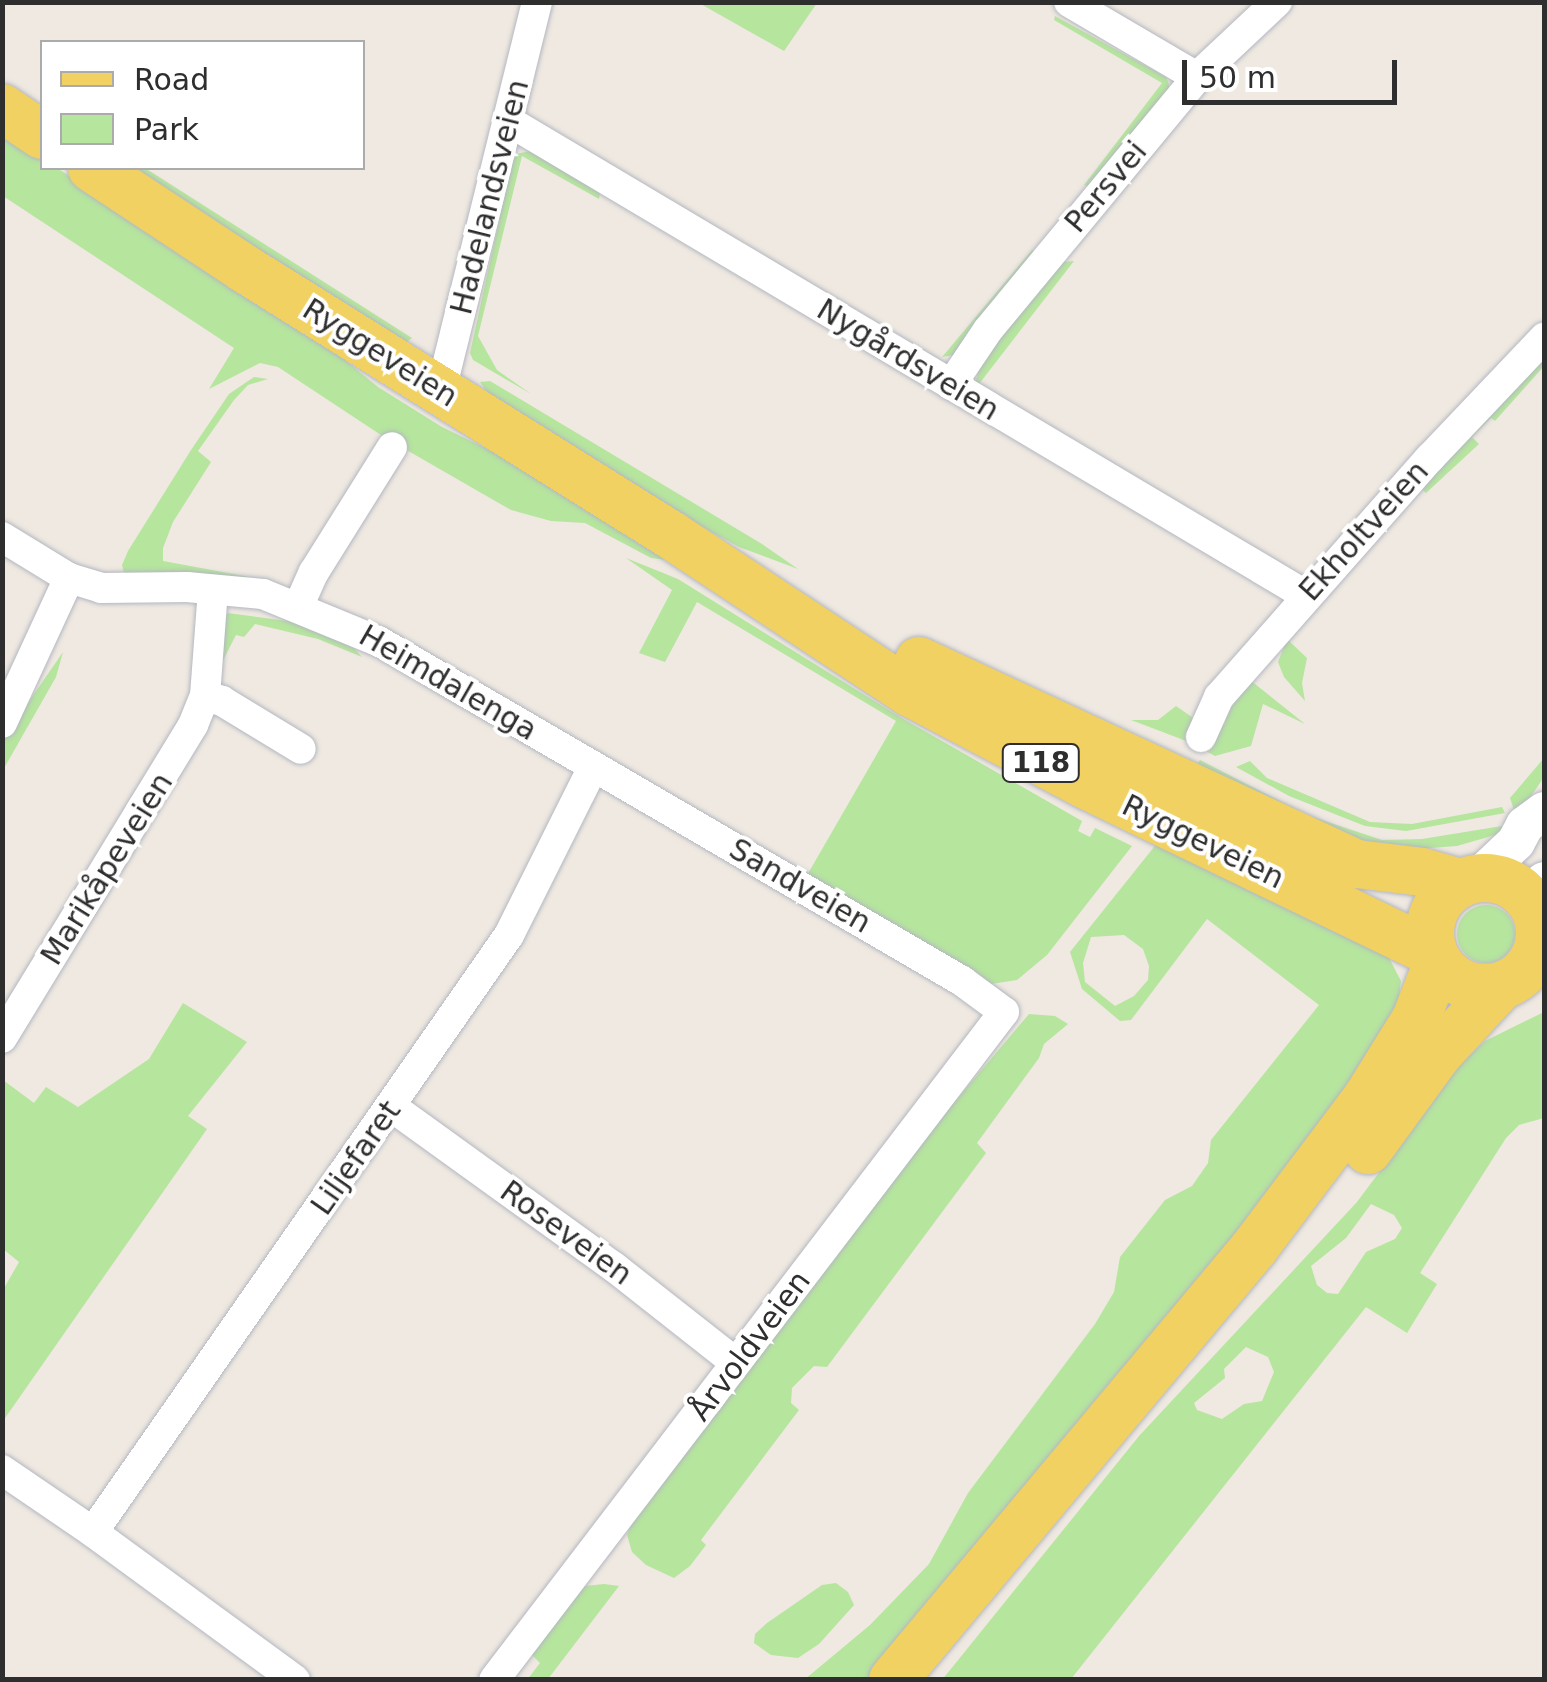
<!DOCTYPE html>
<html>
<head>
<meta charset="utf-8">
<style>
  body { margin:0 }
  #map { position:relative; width:1547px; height:1682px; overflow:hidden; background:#efe9e1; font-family:"DejaVu Sans",sans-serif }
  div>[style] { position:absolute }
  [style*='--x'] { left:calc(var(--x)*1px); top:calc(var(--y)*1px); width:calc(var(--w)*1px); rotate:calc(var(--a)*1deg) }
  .green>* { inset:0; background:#b6e59e }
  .round { border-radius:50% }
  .roads { filter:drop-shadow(0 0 2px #b4b7c1) drop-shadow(0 0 2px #b4b7c1) }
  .minor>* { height:30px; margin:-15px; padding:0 15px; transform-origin:15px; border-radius:15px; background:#fff }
  .tertiary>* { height:38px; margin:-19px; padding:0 19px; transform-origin:19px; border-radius:19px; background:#fff }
  .primary>* { height:48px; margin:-24px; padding:0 24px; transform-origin:24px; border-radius:24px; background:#f2d163 }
  .primary>.ring { margin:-24px; padding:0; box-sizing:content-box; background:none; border:48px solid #f2d163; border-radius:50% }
  span { translate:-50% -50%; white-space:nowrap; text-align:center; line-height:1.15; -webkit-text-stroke:8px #fff; paint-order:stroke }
  .shield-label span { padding:2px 8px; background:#fff; border:2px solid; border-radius:8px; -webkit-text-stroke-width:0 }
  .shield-label { font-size:28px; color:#2e2e2e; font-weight:700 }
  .street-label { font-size:30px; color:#2e2e2e }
  .frame { position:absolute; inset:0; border:5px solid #2e2e2e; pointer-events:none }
  .legend { position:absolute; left:40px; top:40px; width:325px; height:130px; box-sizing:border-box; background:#fff; border:2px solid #ababab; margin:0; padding:12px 18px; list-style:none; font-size:30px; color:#2e2e2e }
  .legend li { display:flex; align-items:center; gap:20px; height:50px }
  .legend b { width:50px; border:2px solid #ababab }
  .scale { position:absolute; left:1182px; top:60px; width:215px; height:45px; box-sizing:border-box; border:5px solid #2e2e2e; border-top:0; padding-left:12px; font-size:30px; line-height:35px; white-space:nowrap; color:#2e2e2e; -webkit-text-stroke:8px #fff; paint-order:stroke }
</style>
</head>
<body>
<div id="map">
  <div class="green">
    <i style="clip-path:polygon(699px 3px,817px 3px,784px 51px)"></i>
    <i style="clip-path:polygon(1055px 16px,1166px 77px,1169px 84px,1168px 96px,1092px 187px,1084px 185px,1162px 83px,1054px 20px)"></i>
    <i style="clip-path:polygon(2px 132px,42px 158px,42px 168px,57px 168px,313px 334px,378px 387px,442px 427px,516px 463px,667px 560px,651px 558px,585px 523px,551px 521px,511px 510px,384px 437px,278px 367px,260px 363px,209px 389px,234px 348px,3px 196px)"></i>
    <i style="clip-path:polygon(535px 150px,601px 188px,599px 199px,522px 156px,478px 336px,497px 370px,531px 394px,473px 360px,470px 353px,512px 162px,516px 154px)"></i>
    <i style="clip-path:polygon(123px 168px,145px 168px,412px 338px,405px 343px)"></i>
    <i style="clip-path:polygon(1032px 250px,1036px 253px,959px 354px,942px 357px)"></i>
    <i style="clip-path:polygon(1074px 261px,979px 384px,974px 389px,980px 364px,1041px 286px,1063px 262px)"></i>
    <i style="clip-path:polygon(1544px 349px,1544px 366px,1495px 421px,1491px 418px,1472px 437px,1479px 444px,1426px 493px,1418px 486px)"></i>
    <i style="clip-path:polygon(254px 377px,268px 379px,248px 385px,234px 400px,198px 451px,211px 462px,173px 522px,163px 548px,163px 561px,250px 577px,134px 577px,124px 573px,122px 565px,128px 551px,191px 450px,229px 394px)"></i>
    <i style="clip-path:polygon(490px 381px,762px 544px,798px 569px,739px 547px,689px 520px,493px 401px,480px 382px)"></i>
    <i style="clip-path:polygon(626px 558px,678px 579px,900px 717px,1082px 821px,1078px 831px,1090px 837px,1095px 828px,1132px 846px,1047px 955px,1017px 980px,991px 984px,806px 877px,896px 721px,697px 602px,665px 662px,639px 653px,672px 590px)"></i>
    <i style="clip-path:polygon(228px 613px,294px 622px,354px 648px,362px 657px,318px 639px,255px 624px,244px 637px,236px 635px,215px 676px,221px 620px)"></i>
    <i style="clip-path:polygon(1287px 639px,1307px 658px,1302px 683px,1305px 701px,1284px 677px,1278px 662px)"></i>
    <i style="clip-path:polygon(63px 652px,56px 677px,3px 770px,3px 739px)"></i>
    <i style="clip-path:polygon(1250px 680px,1305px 724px,1263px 704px,1251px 746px,1215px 756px,1204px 750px,1212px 727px,1225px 724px,1226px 715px)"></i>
    <i style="clip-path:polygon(1176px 706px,1199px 722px,1189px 742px,1131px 720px,1158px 720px)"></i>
    <i style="clip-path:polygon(1544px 758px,1544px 777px,1521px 811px,1514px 810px,1510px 798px)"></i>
    <i style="clip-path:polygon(1200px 760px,1307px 815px,1382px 840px,1422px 839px,1508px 825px,1495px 835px,1457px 846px,1377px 852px,1190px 773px)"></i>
    <i style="clip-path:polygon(1250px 761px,1267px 778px,1370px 822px,1412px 824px,1502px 807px,1505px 813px,1406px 831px,1365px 826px,1289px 796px,1236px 767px)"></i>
    <i style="clip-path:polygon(evenodd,1158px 842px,1387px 954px,1401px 981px,1397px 1013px,1286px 1184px,874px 1679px,804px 1680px,870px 1625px,929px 1564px,968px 1493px,1095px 1324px,1114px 1292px,1120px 1257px,1165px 1200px,1192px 1186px,1208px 1163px,1211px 1140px,1319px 1005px,1207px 919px,1131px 1020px,1120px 1021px,1082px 989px,1070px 952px,1158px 842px,1124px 935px,1143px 949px,1149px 966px,1148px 980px,1134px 996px,1115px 1006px,1085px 982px,1083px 963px,1091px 937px,1124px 935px)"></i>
    <i class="round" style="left:1457px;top:905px;width:58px;height:58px"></i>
    <i style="clip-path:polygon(183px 1003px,247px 1042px,188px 1116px,207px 1129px,3px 1421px,3px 1290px,19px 1262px,3px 1249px,3px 1080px,34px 1103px,46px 1087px,78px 1107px,149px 1059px)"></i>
    <i style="clip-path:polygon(evenodd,1544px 1012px,1544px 1118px,1519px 1125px,1506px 1138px,1420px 1273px,1437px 1284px,1407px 1333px,1366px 1307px,1071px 1679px,942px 1680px,1139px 1436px,1357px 1202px,1460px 1064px,1485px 1041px,1544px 1012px,1371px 1204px,1394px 1215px,1402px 1228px,1395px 1239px,1366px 1252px,1338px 1294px,1327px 1293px,1317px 1285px,1311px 1266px,1346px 1238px,1371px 1204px,1544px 1012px,1246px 1347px,1268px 1357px,1274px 1372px,1262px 1401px,1244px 1404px,1222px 1419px,1197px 1410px,1194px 1403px,1225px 1378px,1224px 1369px,1246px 1347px)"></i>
    <i style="clip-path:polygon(1029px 1014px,1055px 1016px,1068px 1024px,1044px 1044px,1039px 1058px,977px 1143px,986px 1153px,827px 1367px,814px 1366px,792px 1388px,791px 1403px,799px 1410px,701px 1540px,706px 1545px,690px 1566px,674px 1578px,646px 1565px,632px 1552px,627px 1535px,632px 1522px,918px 1145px)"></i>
    <i style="clip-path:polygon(836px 1583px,848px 1592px,854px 1605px,819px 1644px,798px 1658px,771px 1655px,754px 1643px,755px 1634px,767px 1623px,822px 1585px)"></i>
    <i style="clip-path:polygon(604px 1584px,619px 1586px,548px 1679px,527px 1680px,540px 1663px,531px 1654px,585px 1586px)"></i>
  </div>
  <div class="roads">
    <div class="minor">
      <i style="--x:1069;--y:2;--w:148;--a:30.4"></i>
      <i style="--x:510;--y:122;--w:927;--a:30.74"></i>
      <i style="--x:951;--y:385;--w:66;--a:-56.1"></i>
      <i style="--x:988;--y:330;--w:328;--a:-50.4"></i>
      <i style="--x:1197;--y:77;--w:110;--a:-43.2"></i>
      <i style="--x:441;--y:390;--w:400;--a:-76.1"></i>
      <i style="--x:2;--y:537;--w:79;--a:31.5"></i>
      <i style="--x:299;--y:605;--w:36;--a:-66"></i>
      <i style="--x:314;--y:572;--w:147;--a:-58"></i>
      <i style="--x:205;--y:696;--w:18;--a:16"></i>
      <i style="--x:222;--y:701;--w:92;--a:31.3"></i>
      <i style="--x:2;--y:723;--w:160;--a:-65.2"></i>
      <i style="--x:69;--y:578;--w:34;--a:17"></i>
      <i style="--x:101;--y:588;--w:86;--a:-0.7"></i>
      <i style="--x:187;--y:587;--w:76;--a:5.3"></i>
      <i style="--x:263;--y:594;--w:126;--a:22.3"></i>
      <i style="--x:380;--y:642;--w:674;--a:30.22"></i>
      <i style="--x:962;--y:981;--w:52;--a:36.4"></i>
      <i style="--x:1004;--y:1012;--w:840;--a:127.36"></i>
      <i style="--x:1201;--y:737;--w:44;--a:-65.8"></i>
      <i style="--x:1219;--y:697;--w:319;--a:-48.6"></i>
      <i style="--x:1430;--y:458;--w:166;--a:-46.5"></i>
      <i style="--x:2;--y:1038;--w:367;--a:-58.6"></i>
      <i style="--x:193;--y:725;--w:31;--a:-68"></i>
      <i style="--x:205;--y:696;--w:106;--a:-85.7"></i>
      <i style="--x:392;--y:1107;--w:274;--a:35.8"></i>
      <i style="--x:614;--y:1267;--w:155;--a:38.2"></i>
      <i style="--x:2;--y:1470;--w:110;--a:34.3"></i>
      <i style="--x:295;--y:1680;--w:250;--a:-143.8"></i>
      <i style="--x:93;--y:1532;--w:728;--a:-55.13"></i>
      <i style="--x:509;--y:935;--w:188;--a:-63.4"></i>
    </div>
    <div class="tertiary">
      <i style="--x:1479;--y:877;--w:51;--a:-43.4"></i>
      <i style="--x:1516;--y:842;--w:19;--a:-62"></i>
      <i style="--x:1525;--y:825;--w:24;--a:-36"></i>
      <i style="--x:1536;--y:907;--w:27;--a:-73"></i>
    </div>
    <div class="primary">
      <i style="--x:2;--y:108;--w:48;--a:34"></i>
      <i style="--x:92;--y:168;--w:183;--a:33.4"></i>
      <i style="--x:245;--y:269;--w:502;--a:31.98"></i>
      <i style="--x:671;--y:535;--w:287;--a:33.4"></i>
      <i style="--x:911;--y:693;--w:198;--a:27.7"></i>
      <i style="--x:1086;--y:785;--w:386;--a:25.8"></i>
      <i style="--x:919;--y:661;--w:483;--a:24.9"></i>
      <i style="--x:1357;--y:864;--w:65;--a:7"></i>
      <i style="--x:1422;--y:872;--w:40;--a:16"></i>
      <i class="ring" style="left:1430px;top:878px;width:62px;height:62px"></i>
      <i style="--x:1368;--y:1150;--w:119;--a:-53.9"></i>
      <i style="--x:1438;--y:1054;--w:93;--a:-47.2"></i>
      <i style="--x:893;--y:1680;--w:564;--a:-50.1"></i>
      <i style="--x:1255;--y:1247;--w:186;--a:-53.1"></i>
      <i style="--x:1367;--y:1098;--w:93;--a:-58.2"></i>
      <i style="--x:1416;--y:1019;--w:61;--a:-68.9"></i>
    </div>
  </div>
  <div class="shield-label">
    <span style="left:1041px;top:763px">118</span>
  </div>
  <div class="street-label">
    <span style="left:1106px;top:187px;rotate:-50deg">Persvei</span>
    <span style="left:490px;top:197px;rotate:-76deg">Hadelandsveien</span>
    <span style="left:380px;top:353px;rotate:32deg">Ryggeveien</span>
    <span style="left:908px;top:360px;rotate:31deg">Nygårdsveien</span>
    <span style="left:1364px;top:531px;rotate:-48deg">Ekholtveien</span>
    <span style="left:448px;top:683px;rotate:30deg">Heimdalenga</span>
    <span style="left:1203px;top:842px;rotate:26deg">Ryggeveien</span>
    <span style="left:107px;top:869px;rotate:-58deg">Marikåpeveien</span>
    <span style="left:800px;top:886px;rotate:30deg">Sandveien</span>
    <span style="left:356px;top:1158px;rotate:-55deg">Liljefaret</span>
    <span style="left:566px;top:1233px;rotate:36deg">Roseveien</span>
    <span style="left:750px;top:1346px;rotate:-53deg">Årvoldveien</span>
  </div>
  <div class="frame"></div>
  <ul class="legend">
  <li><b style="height:12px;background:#f2d163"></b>Road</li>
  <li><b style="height:28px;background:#b6e59e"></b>Park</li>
  </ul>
  <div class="scale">50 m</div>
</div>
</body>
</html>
